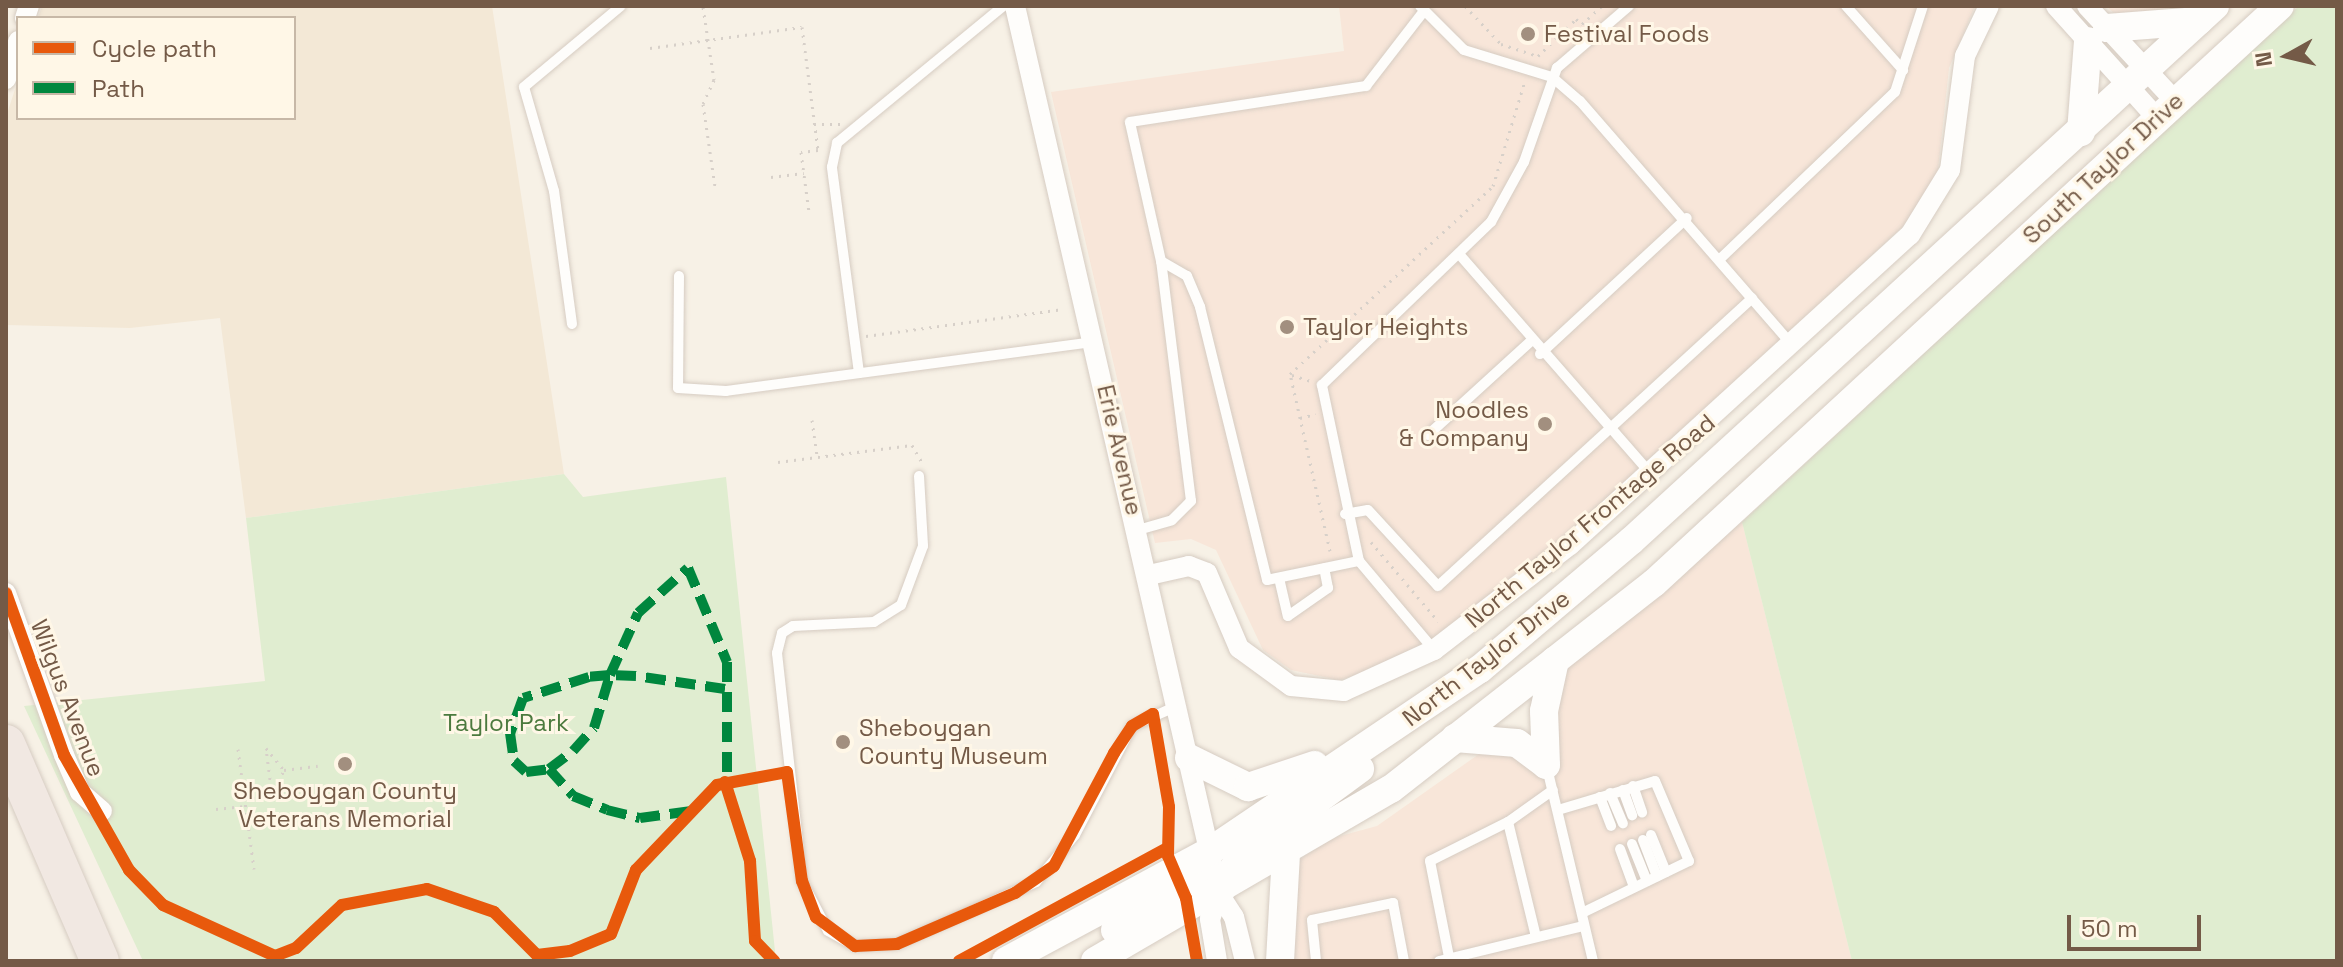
<!DOCTYPE html>
<html>
<head>
<meta charset="utf-8">
<style>
  body { margin:0 }
  #map { position:relative; width:2343px; height:967px; overflow:hidden; background:#f7f1e6; font-family:"Space Grotesk",sans-serif }
  div>[style] { position:absolute }
  [style*='--x'] { left:calc(var(--x)*1px); top:calc(var(--y)*1px); width:calc(var(--w)*1px); rotate:calc(var(--a)*1deg) }
  .residential>* { inset:0; background:#f3e8d6 }
  .commercial>* { inset:0; background:#f8e6d9 }
  .green>* { inset:0; background:#e0edd0 }
  .path>* { height:3px; margin-top:-1.5px; transform-origin:0; background:repeating-linear-gradient(90deg,#d7d0c9 0 2px,transparent 0 8px) }
  .roads { filter:drop-shadow(0 0 2px #d6ccc2) drop-shadow(0 0 2px #d6ccc2) }
  .lane>* { height:10px; margin:-5px; padding:0 5px; transform-origin:5px; border-radius:5px; background:#fefdfb }
  .street>* { height:20px; margin:-10px; padding:0 10px; transform-origin:10px; border-radius:10px; background:#fefdfb }
  .secondary>* { height:28px; margin:-14px; padding:0 14px; transform-origin:14px; border-radius:14px; background:#fefdfb }
  .highway>* { height:38px; margin:-19px; padding:0 19px; transform-origin:19px; border-radius:19px; background:#f1e8e2 }
  .quiet>* { height:10px; margin-top:-5px; transform-origin:0; background:repeating-linear-gradient(90deg,#00873e 0 20px,transparent 0 30px) }
  .cycleway>* { height:12px; margin:-6px; padding:0 6px; transform-origin:6px; border-radius:6px; background:#e8590c }
  .dots>* { width:22px; height:22px; translate:-50% -50%; box-sizing:border-box; border:4px solid #fff7e7; border-radius:50% }
  span { translate:-50% -50%; white-space:nowrap; text-align:center; line-height:1.15; -webkit-text-stroke:6px #fff7e7; paint-order:stroke }
  .poi-label { font-size:24px; color:#745a47 }
  .left { translate:0 -50%; text-align:left }
  .right { translate:-100% -50%; text-align:right }
  .street-label { font-size:24px; color:#745a47 }
  .park-label { font-size:24px; color:#4c7a3e }
  .frame { position:absolute; inset:0; border:8px solid #745a47; pointer-events:none }
  .legend { position:absolute; left:16px; top:16px; width:280px; height:104px; box-sizing:border-box; background:#fff7e7; border:2px solid #c7b8a7; margin:0; padding:10px 14px; list-style:none; font-size:24px; color:#745a47 }
  .legend li { display:flex; align-items:center; gap:16px; height:40px }
  .legend b { width:40px; border:2px solid #c7b8a7 }
  .north { position:absolute; left:2247px; top:16px; width:80px; height:80px; -webkit-text-stroke:6px #fff7e7; paint-order:stroke; rotate:262deg; font-size:22px; font-weight:700; line-height:32px; text-align:center; color:#745a47 }
  .north::after { content:''; display:block; margin:auto; width:28px; height:36px; background:#745a47; clip-path:polygon(50% 0,100% 100%,50% 72%,0 100%) }
  .scale { position:absolute; left:2067px; top:915px; width:134px; height:36px; box-sizing:border-box; border:4px solid #745a47; border-top:0; padding-left:10px; font-size:24px; line-height:28px; white-space:nowrap; color:#745a47; -webkit-text-stroke:6px #fff7e7; paint-order:stroke }
</style>
</head>
<body>
<div id="map">
  <div class="residential">
    <i style="clip-path:polygon(42px 6px,492px 6px,564px 474px,246px 518px,220px 318px,130px 328px,6px 325px,6px 117px,18px 80px,18px 118px,294px 118px,294px 18px,38px 18px)"></i>
  </div>
  <div class="commercial">
    <i style="clip-path:polygon(1339px 6px,1975px 6px,1949px 68px,1938px 170px,1915px 215px,1619px 492px,1455px 625px,1390px 665px,1339px 680px,1291px 670px,1263px 650px,1216px 550px,1191px 539px,1155px 543px,1051px 92px,1344px 51px)"></i>
    <i style="clip-path:polygon(2106px 6px,2185px 6px,2116px 15px)"></i>
    <i style="clip-path:polygon(1742px 522px,1852px 961px,1287px 961px,1299px 860px,1329px 839px,1377px 826px,1479px 754px,1551px 731px,1568px 667px)"></i>
  </div>
  <div class="green">
    <i style="clip-path:polygon(2299px 6px,2337px 6px,2337px 961px,1852px 961px,1742px 522px)"></i>
    <i style="clip-path:polygon(564px 474px,583px 497px,726px 477px,776px 961px,143px 961px,24px 706px,265px 681px,246px 518px)"></i>
  </div>
  <div class="path">
    <i style="--x:1465;--y:6;--w:52;--a:46.5"></i>
    <i style="--x:1501;--y:44;--w:39;--a:18"></i>
    <i style="--x:703;--y:7;--w:74;--a:81.4"></i>
    <i style="--x:714;--y:80;--w:26;--a:115"></i>
    <i style="--x:703;--y:104;--w:83;--a:81.7"></i>
    <i style="--x:650;--y:48;--w:153;--a:-7.9"></i>
    <i style="--x:802;--y:27;--w:124;--a:82.6"></i>
    <i style="--x:818;--y:150;--w:17;--a:173"></i>
    <i style="--x:801;--y:152;--w:61;--a:82.4"></i>
    <i style="--x:1538;--y:56;--w:53;--a:-44.2"></i>
    <i style="--x:1576;--y:19;--w:8;--a:40"></i>
    <i style="--x:1582;--y:24;--w:27;--a:-42"></i>
    <i style="--x:814;--y:124;--w:27;--a:0"></i>
    <i style="--x:771;--y:177;--w:33;--a:-7"></i>
    <i style="--x:866;--y:336;--w:199;--a:-7.8"></i>
    <i style="--x:1292;--y:375;--w:20;--a:18"></i>
    <i style="--x:1300;--y:418;--w:16;--a:-14"></i>
    <i style="--x:812;--y:420;--w:37;--a:82"></i>
    <i style="--x:778;--y:462;--w:135;--a:-7.2"></i>
    <i style="--x:912;--y:445;--w:20;--a:60"></i>
    <i style="--x:1371;--y:542;--w:104;--a:49.7"></i>
    <i style="--x:1330;--y:551;--w:181;--a:-102.7"></i>
    <i style="--x:1290;--y:374;--w:277;--a:-42.8"></i>
    <i style="--x:1493;--y:186;--w:107;--a:-73.1"></i>
    <i style="--x:238;--y:749;--w:121;--a:82.4"></i>
    <i style="--x:272;--y:795;--w:47;--a:-97.3"></i>
    <i style="--x:266;--y:748;--w:28;--a:51"></i>
    <i style="--x:245;--y:799;--w:27;--a:-6"></i>
    <i style="--x:272;--y:796;--w:29;--a:-65"></i>
    <i style="--x:284;--y:770;--w:34;--a:-7"></i>
    <i style="--x:216;--y:809;--w:29;--a:-6"></i>
  </div>
  <div class="roads">
    <div class="lane">
      <i style="--x:1420;--y:6;--w:62;--a:45"></i>
      <i style="--x:1464;--y:50;--w:92;--a:17.1"></i>
      <i style="--x:1552;--y:77;--w:37;--a:41"></i>
      <i style="--x:1580;--y:101;--w:322;--a:49"></i>
      <i style="--x:1846;--y:6;--w:86;--a:48.3"></i>
      <i style="--x:1459;--y:254;--w:292;--a:48.9"></i>
      <i style="--x:1720;--y:259;--w:242;--a:-43.7"></i>
      <i style="--x:1895;--y:92;--w:90;--a:-72"></i>
      <i style="--x:1161;--y:261;--w:142;--a:-102.6"></i>
      <i style="--x:1130;--y:122;--w:239;--a:-8.7"></i>
      <i style="--x:1366;--y:86;--w:95;--a:-52.3"></i>
      <i style="--x:679;--y:276;--w:112;--a:90.5"></i>
      <i style="--x:678;--y:388;--w:48;--a:3.6"></i>
      <i style="--x:726;--y:391;--w:370;--a:-7.6"></i>
      <i style="--x:572;--y:324;--w:134;--a:-97.7"></i>
      <i style="--x:554;--y:191;--w:108;--a:-106.1"></i>
      <i style="--x:524;--y:87;--w:126;--a:-39.9"></i>
      <i style="--x:1540;--y:354;--w:200;--a:-42.8"></i>
      <i style="--x:859;--y:373;--w:208;--a:-97.5"></i>
      <i style="--x:832;--y:167;--w:25;--a:-78"></i>
      <i style="--x:837;--y:143;--w:215;--a:-39.5"></i>
      <i style="--x:1428;--y:435;--w:138;--a:-42.4"></i>
      <i style="--x:919;--y:476;--w:70;--a:86.7"></i>
      <i style="--x:923;--y:546;--w:63;--a:110.4"></i>
      <i style="--x:901;--y:605;--w:32;--a:148"></i>
      <i style="--x:874;--y:622;--w:81;--a:177.2"></i>
      <i style="--x:793;--y:626;--w:13;--a:148"></i>
      <i style="--x:782;--y:633;--w:21;--a:104"></i>
      <i style="--x:777;--y:653;--w:229;--a:83.7"></i>
      <i style="--x:802;--y:881;--w:56;--a:62.5"></i>
      <i style="--x:828;--y:931;--w:31;--a:29"></i>
      <i style="--x:855;--y:946;--w:42;--a:-2.7"></i>
      <i style="--x:897;--y:944;--w:152;--a:-24"></i>
      <i style="--x:1036;--y:882;--w:61;--a:-50.3"></i>
      <i style="--x:1075;--y:835;--w:123;--a:-62.4"></i>
      <i style="--x:1132;--y:726;--w:49;--a:-24"></i>
      <i style="--x:1345;--y:514;--w:23;--a:-10"></i>
      <i style="--x:1368;--y:510;--w:103;--a:47.4"></i>
      <i style="--x:1438;--y:586;--w:426;--a:-42.5"></i>
      <i style="--x:1138;--y:530;--w:35;--a:-16"></i>
      <i style="--x:1172;--y:520;--w:27;--a:-45"></i>
      <i style="--x:1191;--y:501;--w:242;--a:-97.1"></i>
      <i style="--x:1161;--y:261;--w:30;--a:30"></i>
      <i style="--x:1187;--y:276;--w:34;--a:67"></i>
      <i style="--x:1200;--y:307;--w:281;--a:76.2"></i>
      <i style="--x:1267;--y:580;--w:94;--a:-11.7"></i>
      <i style="--x:1279;--y:578;--w:39;--a:77"></i>
      <i style="--x:1288;--y:616;--w:49;--a:-35"></i>
      <i style="--x:1328;--y:588;--w:20;--a:-101"></i>
      <i style="--x:1434;--y:650;--w:116;--a:-130.1"></i>
      <i style="--x:1359;--y:561;--w:180;--a:-101.9"></i>
      <i style="--x:1322;--y:385;--w:235;--a:-44"></i>
      <i style="--x:1491;--y:222;--w:68;--a:-61.2"></i>
      <i style="--x:1524;--y:162;--w:100;--a:-70.7"></i>
      <i style="--x:1557;--y:68;--w:95;--a:-40.7"></i>
      <i style="--x:1547;--y:768;--w:198;--a:76.6"></i>
      <i style="--x:1633;--y:786;--w:28;--a:71"></i>
      <i style="--x:1623;--y:790;--w:27;--a:70"></i>
      <i style="--x:1610;--y:793;--w:33;--a:67"></i>
      <i style="--x:1600;--y:797;--w:31;--a:69"></i>
      <i style="--x:1558;--y:810;--w:101;--a:-16.6"></i>
      <i style="--x:1655;--y:781;--w:87;--a:67"></i>
      <i style="--x:1689;--y:861;--w:119;--a:154.1"></i>
      <i style="--x:1508;--y:822;--w:118;--a:76.3"></i>
      <i style="--x:1651;--y:835;--w:40;--a:68"></i>
      <i style="--x:1643;--y:840;--w:39;--a:69"></i>
      <i style="--x:1632;--y:844;--w:40;--a:68"></i>
      <i style="--x:1620;--y:849;--w:40;--a:69.8"></i>
      <i style="--x:1449;--y:957;--w:98;--a:-101.2"></i>
      <i style="--x:1430;--y:861;--w:87;--a:-26.6"></i>
      <i style="--x:1508;--y:822;--w:55;--a:-35.4"></i>
      <i style="--x:1316;--y:961;--w:41;--a:-95.6"></i>
      <i style="--x:1312;--y:920;--w:83;--a:-11.9"></i>
      <i style="--x:1393;--y:903;--w:59;--a:79.3"></i>
      <i style="--x:1439;--y:961;--w:149;--a:-13.6"></i>
    </div>
    <div class="street">
      <i style="--x:1015;--y:6;--w:911;--a:77.06"></i>
      <i style="--x:1219;--y:894;--w:27;--a:57"></i>
      <i style="--x:1234;--y:917;--w:45;--a:76"></i>
      <i style="--x:2056;--y:6;--w:151;--a:48"></i>
      <i style="--x:2087;--y:6;--w:129;--a:47.2"></i>
      <i style="--x:25;--y:18;--w:13;--a:-72"></i>
      <i style="--x:6;--y:79;--w:40;--a:-72"></i>
      <i style="--x:1149;--y:575;--w:41;--a:-12.7"></i>
      <i style="--x:1189;--y:566;--w:19;--a:21"></i>
      <i style="--x:1207;--y:573;--w:82;--a:66.9"></i>
      <i style="--x:1239;--y:648;--w:64;--a:36.2"></i>
      <i style="--x:1291;--y:686;--w:53;--a:5.4"></i>
      <i style="--x:1344;--y:691;--w:99;--a:-24.5"></i>
      <i style="--x:1434;--y:650;--w:172;--a:-37.7"></i>
      <i style="--x:1570;--y:545;--w:460;--a:-42.4"></i>
      <i style="--x:1910;--y:235;--w:76;--a:-58.4"></i>
      <i style="--x:1950;--y:170;--w:115;--a:-82.5"></i>
      <i style="--x:1965;--y:56;--w:55;--a:-64.4"></i>
      <i style="--x:6;--y:593;--w:172;--a:70.3"></i>
      <i style="--x:64;--y:755;--w:40;--a:66.6"></i>
      <i style="--x:80;--y:792;--w:29;--a:41"></i>
      <i style="--x:1217;--y:961;--w:43;--a:-99.5"></i>
      <i style="--x:1210;--y:919;--w:27;--a:-70"></i>
    </div>
    <div class="secondary">
      <i style="--x:2107;--y:28;--w:92;--a:-4.4"></i>
      <i style="--x:2081;--y:132;--w:91;--a:-85.6"></i>
      <i style="--x:1455;--y:738;--w:62;--a:4.6"></i>
      <i style="--x:1517;--y:743;--w:36;--a:37"></i>
      <i style="--x:1189;--y:758;--w:66;--a:26.2"></i>
      <i style="--x:1248;--y:787;--w:70;--a:-18.4"></i>
      <i style="--x:1546;--y:765;--w:54;--a:-92.1"></i>
      <i style="--x:1544;--y:711;--w:52;--a:-77.8"></i>
      <i style="--x:1220;--y:892;--w:40;--a:-60.3"></i>
      <i style="--x:1240;--y:857;--w:149;--a:-36.3"></i>
      <i style="--x:1115;--y:930;--w:75;--a:-30.3"></i>
      <i style="--x:1180;--y:892;--w:46;--a:-52.9"></i>
      <i style="--x:1006;--y:961;--w:232;--a:-28.3"></i>
      <i style="--x:1210;--y:851;--w:326;--a:-34"></i>
      <i style="--x:1480;--y:669;--w:198;--a:-40.3"></i>
      <i style="--x:1631;--y:541;--w:792;--a:-42.49"></i>
      <i style="--x:1095;--y:961;--w:342;--a:-30.2"></i>
      <i style="--x:1391;--y:789;--w:334;--a:-38.1"></i>
      <i style="--x:1654;--y:583;--w:851;--a:-42.67"></i>
      <i style="--x:1280;--y:961;--w:108;--a:-86.8"></i>
    </div>
    <div class="highway">
      <i style="--x:6;--y:744;--w:236;--a:66.6"></i>
    </div>
  </div>
  <div class="quiet">
    <i style="--x:725;--y:689;--w:90;--a:-171.7"></i>
    <i style="--x:636;--y:676;--w:26;--a:-178"></i>
    <i style="--x:610;--y:675;--w:21;--a:175"></i>
    <i style="--x:589;--y:677;--w:69;--a:162.3"></i>
    <i style="--x:523;--y:698;--w:37;--a:110"></i>
    <i style="--x:510;--y:733;--w:28;--a:82"></i>
    <i style="--x:514;--y:761;--w:16;--a:43"></i>
    <i style="--x:526;--y:772;--w:23;--a:-7"></i>
    <i style="--x:549;--y:769;--w:30;--a:-37"></i>
    <i style="--x:573;--y:751;--w:31;--a:-48"></i>
    <i style="--x:594;--y:728;--w:55;--a:-73.2"></i>
    <i style="--x:610;--y:675;--w:68;--a:-65.7"></i>
    <i style="--x:638;--y:613;--w:67;--a:-42"></i>
    <i style="--x:688;--y:568;--w:102;--a:67.5"></i>
    <i style="--x:727;--y:662;--w:126;--a:90"></i>
    <i style="--x:549;--y:769;--w:36;--a:48"></i>
    <i style="--x:573;--y:796;--w:37;--a:22"></i>
    <i style="--x:607;--y:810;--w:34;--a:14"></i>
    <i style="--x:640;--y:818;--w:52;--a:-7.7"></i>
  </div>
  <div class="cycleway">
    <i style="--x:6;--y:593;--w:172;--a:70.3"></i>
    <i style="--x:64;--y:755;--w:132;--a:60.5"></i>
    <i style="--x:129;--y:870;--w:49;--a:45.8"></i>
    <i style="--x:163;--y:905;--w:123;--a:24.5"></i>
    <i style="--x:275;--y:956;--w:22;--a:-21"></i>
    <i style="--x:296;--y:948;--w:63;--a:-43.1"></i>
    <i style="--x:342;--y:905;--w:86;--a:-10.7"></i>
    <i style="--x:427;--y:889;--w:71;--a:18.9"></i>
    <i style="--x:494;--y:912;--w:61;--a:45"></i>
    <i style="--x:537;--y:955;--w:33;--a:-7"></i>
    <i style="--x:570;--y:951;--w:44;--a:-22.5"></i>
    <i style="--x:611;--y:934;--w:69;--a:-68.7"></i>
    <i style="--x:636;--y:870;--w:117;--a:-46.4"></i>
    <i style="--x:717;--y:785;--w:71;--a:-10.5"></i>
    <i style="--x:787;--y:772;--w:110;--a:82.2"></i>
    <i style="--x:802;--y:881;--w:39;--a:69"></i>
    <i style="--x:816;--y:917;--w:49;--a:36.6"></i>
    <i style="--x:855;--y:946;--w:42;--a:-2.7"></i>
    <i style="--x:897;--y:944;--w:129;--a:-23.4"></i>
    <i style="--x:1015;--y:893;--w:47;--a:-34.7"></i>
    <i style="--x:1054;--y:866;--w:128;--a:-62"></i>
    <i style="--x:1114;--y:753;--w:32;--a:-56"></i>
    <i style="--x:1132;--y:726;--w:24;--a:-30"></i>
    <i style="--x:1153;--y:714;--w:94;--a:80.2"></i>
    <i style="--x:1169;--y:807;--w:49;--a:91.2"></i>
    <i style="--x:1168;--y:856;--w:46;--a:66.8"></i>
    <i style="--x:1186;--y:898;--w:64;--a:80.1"></i>
    <i style="--x:725;--y:782;--w:83;--a:72.4"></i>
    <i style="--x:750;--y:861;--w:80;--a:86.4"></i>
    <i style="--x:755;--y:941;--w:28;--a:46"></i>
    <i style="--x:959;--y:961;--w:237;--a:-28.5"></i>
  </div>
  <div class="dots">
    <i style="left:1528px;top:34px;background:#a28f7f"></i>
    <i style="left:1287px;top:327px;background:#a28f7f"></i>
    <i style="left:1545px;top:424px;background:#a28f7f"></i>
    <i style="left:843px;top:742px;background:#a28f7f"></i>
    <i style="left:345px;top:764px;background:#a28f7f"></i>
  </div>
  <div class="poi-label">
    <span class="left" style="left:1544px;top:34px">Festival Foods</span>
    <span class="left" style="left:1303px;top:327px">Taylor Heights</span>
    <span class="right" style="left:1529px;top:424px">Noodles<br>&amp; Company</span>
    <span class="left" style="left:859px;top:742px">Sheboygan<br>County Museum</span>
    <span style="left:345px;top:805px">Sheboygan County<br>Veterans Memorial</span>
  </div>
  <div class="street-label">
    <span style="left:2103px;top:168px;rotate:-43deg">South Taylor Drive</span>
    <span style="left:1120px;top:450px;rotate:77deg">Erie Avenue</span>
    <span style="left:1590px;top:521px;rotate:-40deg">North Taylor Frontage Road</span>
    <span style="left:1486px;top:658px;rotate:-38deg">North Taylor Drive</span>
    <span style="left:68px;top:698px;rotate:69deg">Wilgus Avenue</span>
  </div>
  <div class="park-label">
    <span style="left:506px;top:723px">Taylor Park</span>
  </div>
  <div class="frame"></div>
  <ul class="legend">
  <li><b style="height:10px;background:#e8590c"></b>Cycle path</li>
  <li><b style="height:10px;background:#00873e"></b>Path</li>
  </ul>
  <div class="north">N</div>
  <div class="scale">50 m</div>
</div>
</body>
</html>
